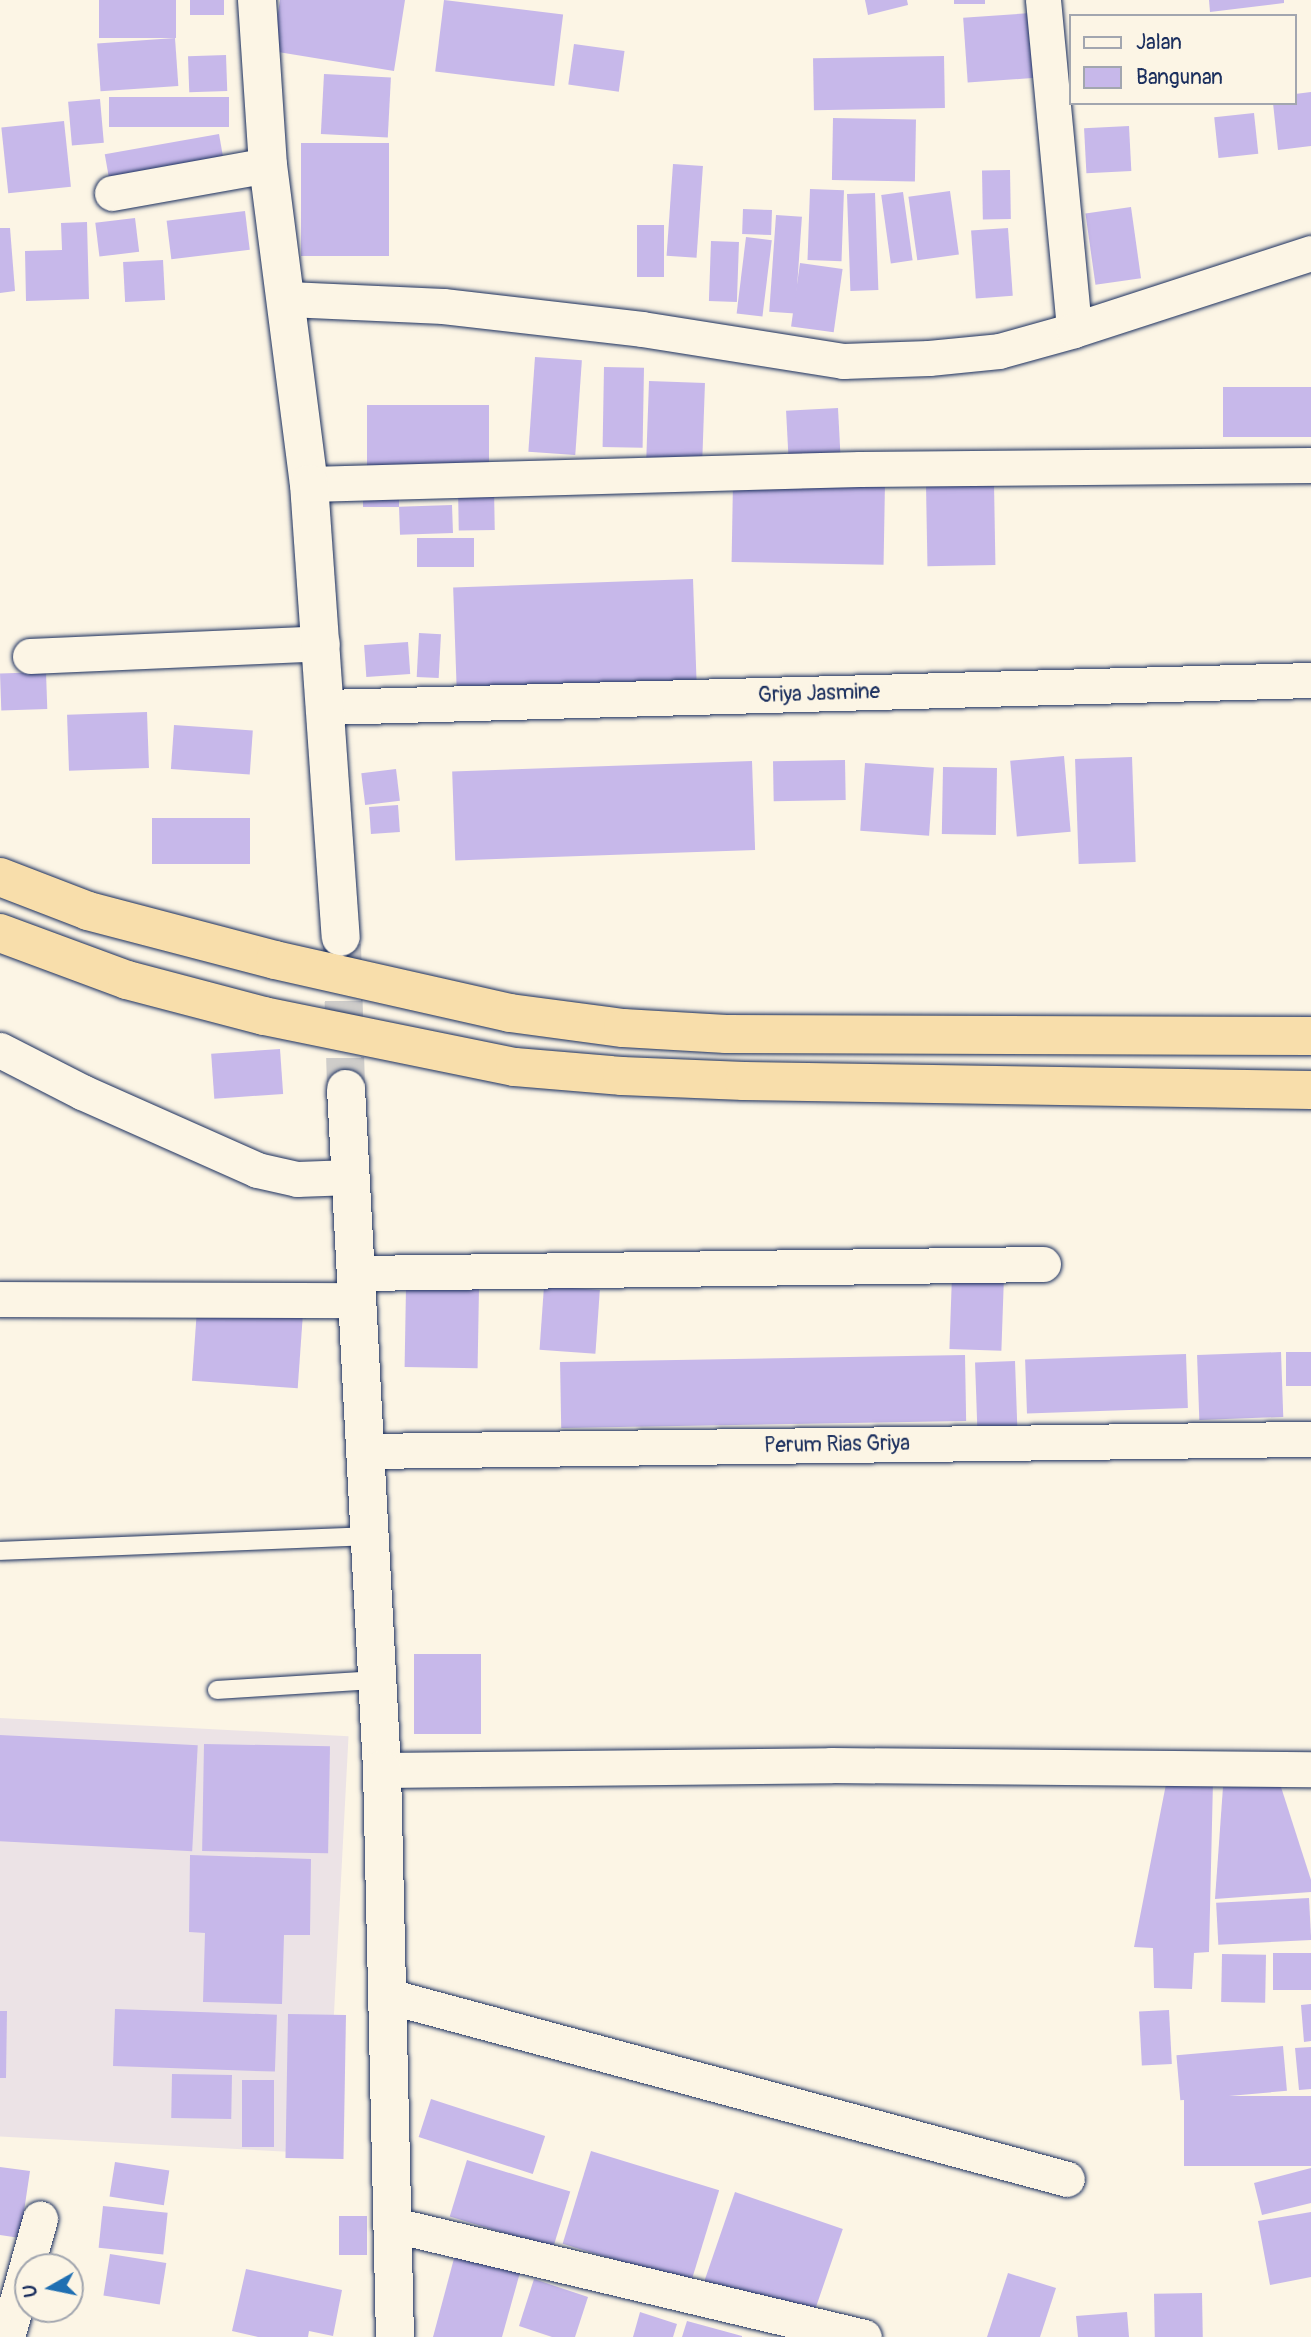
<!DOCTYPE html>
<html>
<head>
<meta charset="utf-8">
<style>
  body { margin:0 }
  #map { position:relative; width:1311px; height:2337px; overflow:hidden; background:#fcf5e5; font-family:Pangolin,sans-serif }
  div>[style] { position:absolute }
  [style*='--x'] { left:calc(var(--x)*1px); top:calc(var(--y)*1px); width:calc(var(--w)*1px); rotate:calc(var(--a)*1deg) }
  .built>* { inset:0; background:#ece3e6; transform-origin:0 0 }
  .building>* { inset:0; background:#c7b8ea; transform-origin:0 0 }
  .tertiary-tunnel>* { height:38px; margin-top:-19px; transform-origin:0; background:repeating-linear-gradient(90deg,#cfcdca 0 38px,transparent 0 57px) }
  .roads { filter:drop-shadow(0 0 2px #1b2f5e) drop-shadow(0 0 2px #1b2f5e) }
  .service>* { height:18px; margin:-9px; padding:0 9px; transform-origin:9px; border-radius:9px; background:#fcf5e5 }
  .minor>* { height:35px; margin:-17.5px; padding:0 17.5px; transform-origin:17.5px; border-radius:17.5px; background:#fcf5e5 }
  .tertiary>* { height:38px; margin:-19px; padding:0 19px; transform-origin:19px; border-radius:19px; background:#fcf5e5 }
  .motorway>* { height:38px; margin:-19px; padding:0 19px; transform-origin:19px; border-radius:19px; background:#f8deab }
  span { translate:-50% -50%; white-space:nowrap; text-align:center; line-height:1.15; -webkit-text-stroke:6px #fcf5e5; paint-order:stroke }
  .street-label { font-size:21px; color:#1b2f5e }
  .legend { position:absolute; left:1069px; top:14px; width:228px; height:91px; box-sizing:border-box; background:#fcf5e5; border:2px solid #a2a6af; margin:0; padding:9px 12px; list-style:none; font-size:21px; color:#1b2f5e }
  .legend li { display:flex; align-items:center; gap:14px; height:35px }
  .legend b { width:35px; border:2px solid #a2a6af }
  .north { position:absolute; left:14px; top:2253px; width:70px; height:70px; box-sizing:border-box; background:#fcf5e5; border:2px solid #a2a6af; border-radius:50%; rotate:261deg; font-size:19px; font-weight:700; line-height:28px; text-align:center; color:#1b2f5e }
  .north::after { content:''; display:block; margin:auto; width:24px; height:32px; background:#1f6fb2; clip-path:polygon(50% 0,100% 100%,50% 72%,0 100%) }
</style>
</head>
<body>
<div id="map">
  <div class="built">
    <i style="left:0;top:1718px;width:349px;height:418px;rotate:3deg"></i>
  </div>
  <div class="building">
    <i style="left:99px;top:0;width:77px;height:38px"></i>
    <i style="left:190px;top:0;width:34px;height:15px"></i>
    <i style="clip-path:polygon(280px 0,405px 0,394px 71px,272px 51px)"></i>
    <i style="left:444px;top:0;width:120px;height:72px;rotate:7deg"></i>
    <i style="clip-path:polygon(865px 0,907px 0,908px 5px,868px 15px)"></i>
    <i style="left:954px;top:0;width:31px;height:4px"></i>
    <i style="clip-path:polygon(1209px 0,1284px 0,1284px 3px,1210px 12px)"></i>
    <i style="left:1031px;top:13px;width:65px;height:68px;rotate:86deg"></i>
    <i style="left:175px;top:38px;width:48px;height:78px;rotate:86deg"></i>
    <i style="left:574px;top:44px;width:51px;height:41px;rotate:8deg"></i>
    <i style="left:226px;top:55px;width:36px;height:38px;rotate:88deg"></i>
    <i style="left:944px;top:56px;width:52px;height:131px;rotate:89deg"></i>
    <i style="left:324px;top:74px;width:67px;height:60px;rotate:3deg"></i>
    <i style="clip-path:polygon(1311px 92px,1311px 146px,1278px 150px,1273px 103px,1295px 103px,1295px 94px)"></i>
    <i style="left:229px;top:97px;width:30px;height:120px;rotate:90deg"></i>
    <i style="left:100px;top:99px;width:44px;height:32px;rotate:85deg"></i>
    <i style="left:1254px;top:113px;width:41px;height:40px;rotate:84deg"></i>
    <i style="left:833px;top:118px;width:83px;height:62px;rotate:1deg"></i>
    <i style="left:64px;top:121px;width:66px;height:63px;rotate:84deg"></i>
    <i style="left:1129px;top:126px;width:45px;height:45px;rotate:87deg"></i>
    <i style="left:219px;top:134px;width:28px;height:116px;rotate:80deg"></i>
    <i style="left:301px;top:143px;width:88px;height:113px"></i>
    <i style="left:673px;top:164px;width:30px;height:92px;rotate:4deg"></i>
    <i style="left:1010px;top:170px;width:49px;height:28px;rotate:89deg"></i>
    <i style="left:810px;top:189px;width:34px;height:71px;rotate:2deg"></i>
    <i style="left:950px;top:191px;width:64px;height:42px;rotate:82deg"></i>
    <i style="left:903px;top:192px;width:69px;height:22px;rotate:82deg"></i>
    <i style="left:875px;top:193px;width:97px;height:28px;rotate:88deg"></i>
    <i style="left:1131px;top:207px;width:72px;height:46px;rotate:82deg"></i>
    <i style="left:743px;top:209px;width:29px;height:25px;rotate:2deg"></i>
    <i style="left:245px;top:211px;width:39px;height:79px;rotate:83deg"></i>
    <i style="left:776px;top:215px;width:26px;height:97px;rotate:4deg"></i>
    <i style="left:135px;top:218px;width:34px;height:40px;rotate:83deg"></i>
    <i style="clip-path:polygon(87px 222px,89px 299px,26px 301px,25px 251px,62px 250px,61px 223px)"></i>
    <i style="left:637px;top:225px;width:27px;height:52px"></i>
    <i style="clip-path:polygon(0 228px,10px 228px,15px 291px,0 293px)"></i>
    <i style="left:1008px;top:228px;width:68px;height:37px;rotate:86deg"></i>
    <i style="left:746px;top:237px;width:26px;height:77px;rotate:7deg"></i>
    <i style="left:711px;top:241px;width:28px;height:60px;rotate:2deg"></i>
    <i style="left:163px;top:260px;width:40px;height:40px;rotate:87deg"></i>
    <i style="left:800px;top:263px;width:43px;height:64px;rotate:8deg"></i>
    <i style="left:535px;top:357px;width:47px;height:95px;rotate:4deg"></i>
    <i style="left:604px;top:367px;width:40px;height:80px;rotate:1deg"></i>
    <i style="left:649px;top:381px;width:56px;height:78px;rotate:2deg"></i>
    <i style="left:1311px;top:387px;width:50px;height:88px;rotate:90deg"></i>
    <i style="left:489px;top:405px;width:62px;height:122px;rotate:90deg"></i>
    <i style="left:838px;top:408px;width:51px;height:52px;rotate:87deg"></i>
    <i style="left:733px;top:481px;width:152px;height:81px;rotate:1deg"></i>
    <i style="left:994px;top:483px;width:82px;height:68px;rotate:89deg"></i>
    <i style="left:363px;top:486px;width:36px;height:21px"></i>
    <i style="left:494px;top:487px;width:43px;height:36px;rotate:89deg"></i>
    <i style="left:452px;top:505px;width:28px;height:53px;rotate:88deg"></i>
    <i style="left:474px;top:538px;width:29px;height:57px;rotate:90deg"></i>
    <i style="left:693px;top:579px;width:102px;height:240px;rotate:88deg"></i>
    <i style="left:419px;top:633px;width:22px;height:44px;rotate:3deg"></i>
    <i style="left:408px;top:642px;width:32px;height:44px;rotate:86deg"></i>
    <i style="left:46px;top:672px;width:37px;height:46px;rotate:88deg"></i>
    <i style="left:147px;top:712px;width:56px;height:80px;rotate:88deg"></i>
    <i style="left:174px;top:725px;width:79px;height:44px;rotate:4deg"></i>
    <i style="left:1064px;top:756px;width:76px;height:54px;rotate:85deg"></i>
    <i style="left:1132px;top:757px;width:105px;height:57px;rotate:88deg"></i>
    <i style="left:845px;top:760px;width:40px;height:72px;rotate:89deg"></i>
    <i style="left:752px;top:761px;width:89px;height:300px;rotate:88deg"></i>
    <i style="left:865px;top:763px;width:69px;height:68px;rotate:4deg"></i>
    <i style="left:943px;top:767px;width:54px;height:67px;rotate:1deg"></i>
    <i style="left:396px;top:769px;width:32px;height:35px;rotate:83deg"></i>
    <i style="left:398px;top:805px;width:27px;height:29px;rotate:86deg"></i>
    <i style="left:152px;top:818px;width:98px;height:46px"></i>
    <i style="left:280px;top:1049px;width:45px;height:69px;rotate:86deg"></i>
    <i style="left:952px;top:1275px;width:52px;height:74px;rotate:2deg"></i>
    <i style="left:544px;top:1286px;width:56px;height:64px;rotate:4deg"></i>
    <i style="left:406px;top:1287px;width:73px;height:80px;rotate:1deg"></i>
    <i style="left:197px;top:1309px;width:106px;height:72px;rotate:4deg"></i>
    <i style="left:1281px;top:1352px;width:65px;height:84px;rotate:88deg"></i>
    <i style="left:1311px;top:1352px;width:34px;height:25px;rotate:90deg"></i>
    <i style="left:1186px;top:1354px;width:54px;height:161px;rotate:88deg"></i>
    <i style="left:965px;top:1355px;width:66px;height:405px;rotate:89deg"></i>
    <i style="left:1015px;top:1361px;width:66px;height:40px;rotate:88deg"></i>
    <i style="left:414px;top:1654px;width:67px;height:80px"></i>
    <i style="left:0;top:1735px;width:198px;height:106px;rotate:3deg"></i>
    <i style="left:204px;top:1744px;width:126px;height:107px;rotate:1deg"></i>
    <i style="clip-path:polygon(1167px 1779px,1213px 1781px,1209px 1952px,1194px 1953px,1192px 1989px,1154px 1988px,1153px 1948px,1134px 1947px)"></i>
    <i style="clip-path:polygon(1223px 1787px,1281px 1787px,1311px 1880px,1311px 1892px,1215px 1899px)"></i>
    <i style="clip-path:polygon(190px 1855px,311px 1859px,310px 1935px,284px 1935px,282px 2004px,203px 2002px,205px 1933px,189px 1932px)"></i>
    <i style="left:1309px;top:1898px;width:42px;height:93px;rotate:87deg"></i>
    <i style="left:1311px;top:1953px;width:37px;height:38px;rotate:90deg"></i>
    <i style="left:1222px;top:1954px;width:44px;height:48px;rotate:1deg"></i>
    <i style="clip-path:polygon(1311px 2004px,1311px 2041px,1304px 2042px,1301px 2005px)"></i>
    <i style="left:115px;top:2009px;width:162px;height:57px;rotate:2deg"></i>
    <i style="left:1169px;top:2010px;width:54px;height:30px;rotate:87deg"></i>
    <i style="clip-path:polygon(0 2011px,7px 2011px,6px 2078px,0 2078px)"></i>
    <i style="left:288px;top:2014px;width:58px;height:144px;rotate:1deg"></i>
    <i style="left:1283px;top:2046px;width:45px;height:107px;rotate:85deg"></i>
    <i style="clip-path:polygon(1311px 2047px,1311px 2089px,1299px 2090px,1295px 2048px)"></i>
    <i style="left:172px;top:2074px;width:60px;height:44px;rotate:1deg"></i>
    <i style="left:242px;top:2080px;width:32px;height:67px"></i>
    <i style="left:1311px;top:2096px;width:70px;height:127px;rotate:90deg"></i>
    <i style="left:431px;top:2099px;width:120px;height:40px;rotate:18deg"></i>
    <i style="left:591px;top:2151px;width:134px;height:97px;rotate:17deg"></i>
    <i style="left:467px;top:2160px;width:108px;height:59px;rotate:17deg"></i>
    <i style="left:115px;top:2162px;width:55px;height:35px;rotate:9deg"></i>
    <i style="clip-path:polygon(0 2167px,30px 2171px,20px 2238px,0 2235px)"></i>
    <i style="clip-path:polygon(1311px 2168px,1311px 2203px,1262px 2215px,1254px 2183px)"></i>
    <i style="left:735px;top:2192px;width:114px;height:94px;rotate:19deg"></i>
    <i style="left:103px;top:2206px;width:65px;height:42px;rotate:6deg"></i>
    <i style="clip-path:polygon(1311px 2212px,1311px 2277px,1270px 2285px,1258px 2221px)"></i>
    <i style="left:339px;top:2216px;width:28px;height:39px"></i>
    <i style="clip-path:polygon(456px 2251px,521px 2269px,502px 2337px,433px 2337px)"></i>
    <i style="left:110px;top:2254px;width:57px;height:42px;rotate:9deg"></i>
    <i style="clip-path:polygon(246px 2269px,342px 2290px,333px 2336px,309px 2331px,308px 2337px,258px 2337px,232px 2331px)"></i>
    <i style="clip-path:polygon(1008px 2273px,1056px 2288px,1040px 2337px,987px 2337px)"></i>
    <i style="clip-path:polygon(534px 2279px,588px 2297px,575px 2337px,552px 2337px,519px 2326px)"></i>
    <i style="left:1202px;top:2293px;width:44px;height:48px;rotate:89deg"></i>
    <i style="clip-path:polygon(640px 2312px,677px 2324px,673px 2337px,633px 2337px)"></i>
    <i style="clip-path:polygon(1127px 2312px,1129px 2337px,1078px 2337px,1076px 2316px)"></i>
    <i style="clip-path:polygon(687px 2321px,742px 2336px,742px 2337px,682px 2337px)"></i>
  </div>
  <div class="tertiary-tunnel">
    <i style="--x:342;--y:944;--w:145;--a:88.4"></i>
  </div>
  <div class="roads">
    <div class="service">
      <i style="--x:0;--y:1551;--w:369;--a:-2.3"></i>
      <i style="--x:217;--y:1690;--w:160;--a:-3.6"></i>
    </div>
    <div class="minor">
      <i style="--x:1043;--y:0;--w:331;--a:84.6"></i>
      <i style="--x:112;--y:193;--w:158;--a:-10.2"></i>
      <i style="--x:288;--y:299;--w:155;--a:2.6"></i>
      <i style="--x:443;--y:306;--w:200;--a:6.6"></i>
      <i style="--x:642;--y:329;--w:204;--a:9"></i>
      <i style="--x:843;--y:361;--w:86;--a:-2"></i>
      <i style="--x:929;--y:358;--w:70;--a:-5.7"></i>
      <i style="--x:999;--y:351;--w:78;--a:-15.6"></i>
      <i style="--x:1074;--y:330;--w:249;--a:-18"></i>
      <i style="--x:309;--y:484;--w:551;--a:-1.56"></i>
      <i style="--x:860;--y:469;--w:451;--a:-0.5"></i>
      <i style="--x:30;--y:656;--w:292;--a:-2.5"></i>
      <i style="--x:326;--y:707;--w:985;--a:-1.57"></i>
      <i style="--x:0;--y:1050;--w:92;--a:27.1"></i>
      <i style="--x:82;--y:1092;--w:192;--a:24"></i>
      <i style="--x:257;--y:1170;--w:41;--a:12.7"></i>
      <i style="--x:297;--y:1179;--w:54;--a:-2.1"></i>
      <i style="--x:357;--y:1273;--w:686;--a:-0.75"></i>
      <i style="--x:0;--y:1299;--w:357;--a:0.2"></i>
      <i style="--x:364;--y:1451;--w:947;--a:-0.73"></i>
      <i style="--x:382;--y:1770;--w:449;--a:-0.6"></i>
      <i style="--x:831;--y:1765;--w:480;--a:0.5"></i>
      <i style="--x:388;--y:1996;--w:703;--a:15.08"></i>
      <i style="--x:394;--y:2225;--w:483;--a:13.4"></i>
      <i style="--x:7;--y:2337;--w:123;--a:-74.4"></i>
    </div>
    <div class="tertiary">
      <i style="--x:257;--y:0;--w:165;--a:86.2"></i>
      <i style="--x:268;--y:165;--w:322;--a:82.7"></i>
      <i style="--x:309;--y:484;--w:454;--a:86"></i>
      <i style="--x:346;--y:1089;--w:682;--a:86.97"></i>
      <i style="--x:382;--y:1770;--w:567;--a:88.69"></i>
    </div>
    <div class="motorway">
      <i style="--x:0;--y:877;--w:94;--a:21.1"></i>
      <i style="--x:88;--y:911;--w:193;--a:14.7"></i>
      <i style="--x:275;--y:960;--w:241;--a:12.7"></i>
      <i style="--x:510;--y:1013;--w:114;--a:7.6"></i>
      <i style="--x:623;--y:1028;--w:103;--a:3.3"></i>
      <i style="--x:726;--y:1034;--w:585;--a:0.2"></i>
      <i style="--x:0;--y:933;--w:135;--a:20.3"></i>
      <i style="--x:127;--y:980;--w:142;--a:14.7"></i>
      <i style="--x:264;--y:1016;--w:256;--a:11.5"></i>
      <i style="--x:515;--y:1067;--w:107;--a:4.8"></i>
      <i style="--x:622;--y:1076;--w:122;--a:2.3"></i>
      <i style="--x:744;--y:1081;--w:567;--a:0.91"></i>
    </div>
  </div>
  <div class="street-label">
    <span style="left:819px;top:694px;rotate:-2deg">Griya Jasmine</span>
    <span style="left:837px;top:1445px;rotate:-1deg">Perum Rias Griya</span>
  </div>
  <ul class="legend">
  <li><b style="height:9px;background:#fcf5e5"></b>Jalan</li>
  <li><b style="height:19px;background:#c7b8ea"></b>Bangunan</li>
  </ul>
  <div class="north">U</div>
</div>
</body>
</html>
